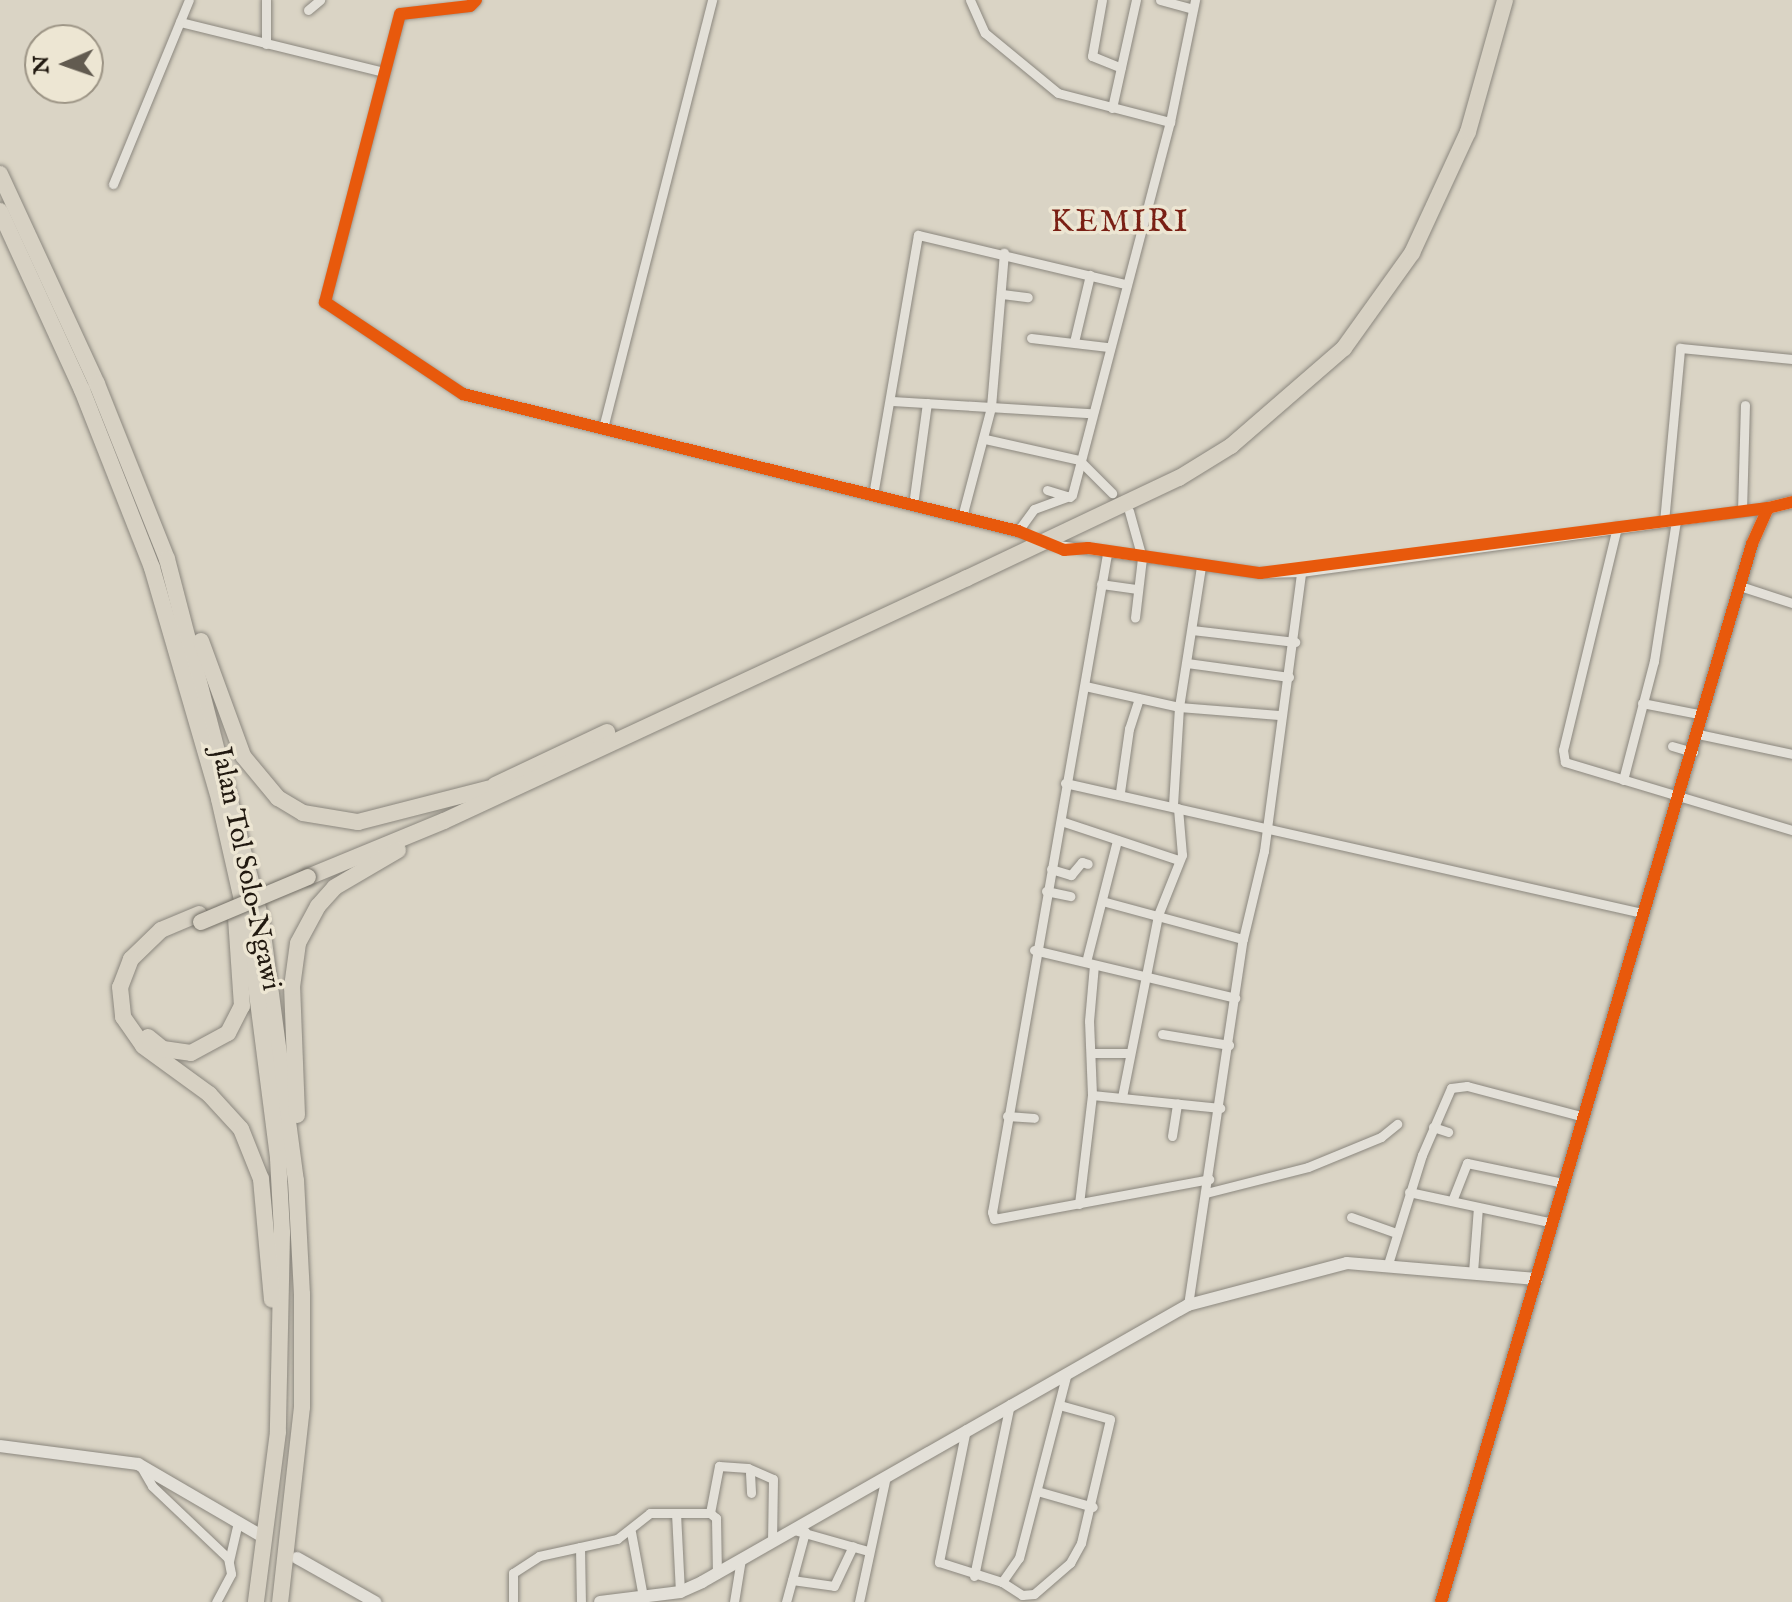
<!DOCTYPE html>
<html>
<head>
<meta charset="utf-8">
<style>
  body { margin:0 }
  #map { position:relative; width:1792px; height:1602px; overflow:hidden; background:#dad4c5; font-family:"IM FELL English",serif }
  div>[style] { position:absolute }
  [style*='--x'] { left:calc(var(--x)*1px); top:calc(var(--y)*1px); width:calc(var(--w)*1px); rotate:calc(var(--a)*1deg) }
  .roads { filter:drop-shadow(0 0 2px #8b877e) drop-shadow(0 0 2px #8b877e) }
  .street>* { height:9px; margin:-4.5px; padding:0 4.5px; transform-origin:4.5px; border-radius:4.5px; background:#e3e0d8 }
  .secondary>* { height:12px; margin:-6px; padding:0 6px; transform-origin:6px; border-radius:6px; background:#e3e0d8 }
  .highway>* { height:16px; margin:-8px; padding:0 8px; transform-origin:8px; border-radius:8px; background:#d7d1c3 }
  .bridges { filter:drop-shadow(0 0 2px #726e65) drop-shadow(0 0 2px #726e65) }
  .highway-bridge>* { height:16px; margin:-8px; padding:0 8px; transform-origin:8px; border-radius:8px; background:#d7d1c3 }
  .cycleway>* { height:12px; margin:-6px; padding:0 6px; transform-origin:6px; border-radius:6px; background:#e8590c }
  span { translate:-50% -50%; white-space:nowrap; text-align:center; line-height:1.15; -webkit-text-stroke:7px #ede6d3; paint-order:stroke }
  .street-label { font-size:28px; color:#221a11 }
  .quarter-label { font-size:32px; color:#7a1f14; letter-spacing:2px }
  .north { position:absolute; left:24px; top:24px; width:80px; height:80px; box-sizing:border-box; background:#ede6d3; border:2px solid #9c9485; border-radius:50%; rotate:268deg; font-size:22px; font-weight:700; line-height:32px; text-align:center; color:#221a11 }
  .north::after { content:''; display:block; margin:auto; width:28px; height:36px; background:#625b50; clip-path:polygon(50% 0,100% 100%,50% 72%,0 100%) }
</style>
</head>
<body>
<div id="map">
  <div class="roads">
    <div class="street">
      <i style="--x:266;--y:0;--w:44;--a:90"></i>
      <i style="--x:476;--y:0;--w:8;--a:135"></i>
      <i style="--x:470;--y:6;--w:70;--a:173.5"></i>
      <i style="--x:400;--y:14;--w:298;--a:104.6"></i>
      <i style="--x:325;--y:302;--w:166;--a:33.7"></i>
      <i style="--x:463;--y:394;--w:578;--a:13.92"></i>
      <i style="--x:970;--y:0;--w:36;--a:66"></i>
      <i style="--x:985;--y:33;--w:94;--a:39.4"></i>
      <i style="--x:1058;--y:93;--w:116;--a:14.5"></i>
      <i style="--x:1102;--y:0;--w:57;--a:100.1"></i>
      <i style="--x:1092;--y:56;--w:31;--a:22"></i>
      <i style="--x:1160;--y:0;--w:34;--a:15"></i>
      <i style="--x:308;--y:10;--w:16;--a:-40"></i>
      <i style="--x:180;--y:22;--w:209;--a:13.8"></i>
      <i style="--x:1112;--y:108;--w:111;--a:-77.5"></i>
      <i style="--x:113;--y:184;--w:199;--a:-67.6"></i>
      <i style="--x:1002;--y:294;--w:26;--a:7"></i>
      <i style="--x:1031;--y:338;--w:78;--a:6.7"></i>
      <i style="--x:1074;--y:342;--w:69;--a:-76.6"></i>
      <i style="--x:892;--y:401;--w:199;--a:3.5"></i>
      <i style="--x:603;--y:428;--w:442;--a:-75.7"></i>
      <i style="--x:985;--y:439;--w:96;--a:12.6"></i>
      <i style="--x:1079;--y:460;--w:47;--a:45"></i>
      <i style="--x:1047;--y:490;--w:24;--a:17"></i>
      <i style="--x:873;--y:495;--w:264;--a:-80.2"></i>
      <i style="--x:918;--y:235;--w:213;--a:13.3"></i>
      <i style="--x:913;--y:505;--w:103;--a:-82.2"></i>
      <i style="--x:1129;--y:511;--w:49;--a:74.5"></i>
      <i style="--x:1142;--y:558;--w:60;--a:96.7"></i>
      <i style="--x:1742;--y:511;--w:106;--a:-88.4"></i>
      <i style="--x:962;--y:517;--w:114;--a:-75.2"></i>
      <i style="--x:991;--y:407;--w:155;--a:-85.2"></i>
      <i style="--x:1664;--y:522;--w:175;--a:-84.7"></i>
      <i style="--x:1680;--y:348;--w:113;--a:5.6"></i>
      <i style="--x:1617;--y:527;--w:229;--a:103.6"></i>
      <i style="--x:1563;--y:750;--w:12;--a:81"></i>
      <i style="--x:1565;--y:762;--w:237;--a:16.7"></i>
      <i style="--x:1018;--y:531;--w:27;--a:-54"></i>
      <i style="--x:1034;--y:509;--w:40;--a:-20.2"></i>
      <i style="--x:1072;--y:495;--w:386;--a:-75.3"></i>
      <i style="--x:1170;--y:122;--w:125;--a:-78.4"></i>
      <i style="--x:1051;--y:544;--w:211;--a:7.9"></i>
      <i style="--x:1260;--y:573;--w:41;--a:-1.4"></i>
      <i style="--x:1301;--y:572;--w:471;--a:-7.8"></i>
      <i style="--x:1107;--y:554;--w:668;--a:99.91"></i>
      <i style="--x:992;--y:1212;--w:7;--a:74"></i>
      <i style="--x:994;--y:1219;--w:219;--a:-10.5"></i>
      <i style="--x:1101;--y:584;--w:36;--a:8"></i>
      <i style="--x:1740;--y:586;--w:55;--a:18.1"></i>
      <i style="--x:1192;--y:630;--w:104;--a:6.6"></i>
      <i style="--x:1187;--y:663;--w:103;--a:7.8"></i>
      <i style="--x:1085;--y:686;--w:96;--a:12.6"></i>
      <i style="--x:1179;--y:707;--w:100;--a:4.6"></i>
      <i style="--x:1642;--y:703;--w:62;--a:11.1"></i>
      <i style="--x:1698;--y:734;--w:96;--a:12"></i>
      <i style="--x:1672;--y:746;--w:22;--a:16"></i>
      <i style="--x:1623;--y:780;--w:123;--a:-75.4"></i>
      <i style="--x:1654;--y:661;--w:143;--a:-81.1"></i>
      <i style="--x:1065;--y:783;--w:591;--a:12.7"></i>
      <i style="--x:1120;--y:792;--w:64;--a:-81.9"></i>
      <i style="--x:1129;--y:729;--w:32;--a:-72"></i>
      <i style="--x:1173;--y:805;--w:98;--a:-86.5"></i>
      <i style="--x:1179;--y:707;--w:143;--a:-81.1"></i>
      <i style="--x:1061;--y:821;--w:123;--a:18.4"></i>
      <i style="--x:1051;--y:869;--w:21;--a:17"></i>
      <i style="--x:1071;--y:875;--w:17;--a:-50"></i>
      <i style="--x:1082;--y:862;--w:6;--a:18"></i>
      <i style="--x:1046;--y:891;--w:25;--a:12"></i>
      <i style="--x:1102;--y:901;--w:146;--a:15.1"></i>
      <i style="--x:1034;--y:950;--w:207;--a:13.4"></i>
      <i style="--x:1086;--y:962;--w:126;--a:-75.7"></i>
      <i style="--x:1162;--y:1034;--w:68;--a:9.3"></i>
      <i style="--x:1091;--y:1053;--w:38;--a:0"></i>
      <i style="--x:1092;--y:1095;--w:129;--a:5.8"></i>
      <i style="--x:1122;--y:1097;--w:186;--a:-78.8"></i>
      <i style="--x:1158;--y:915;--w:65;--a:-68.2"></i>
      <i style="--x:1182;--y:855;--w:47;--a:-94.9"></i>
      <i style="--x:1007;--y:1116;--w:27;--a:4"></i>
      <i style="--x:1433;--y:1127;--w:16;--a:18"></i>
      <i style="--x:1172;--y:1136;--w:33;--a:-81"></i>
      <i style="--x:1409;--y:1192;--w:147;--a:12.1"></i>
      <i style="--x:1206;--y:1193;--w:105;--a:-14.3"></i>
      <i style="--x:1308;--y:1167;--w:79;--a:-22.3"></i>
      <i style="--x:1381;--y:1137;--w:21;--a:-39"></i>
      <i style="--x:1452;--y:1201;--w:41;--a:-68.5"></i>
      <i style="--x:1467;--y:1163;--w:99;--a:11.7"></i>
      <i style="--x:1079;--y:1204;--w:110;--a:-83.2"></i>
      <i style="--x:1092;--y:1095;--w:74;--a:-92.3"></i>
      <i style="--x:1089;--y:1021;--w:56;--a:-84.9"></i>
      <i style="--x:1351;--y:1217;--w:48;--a:19.6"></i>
      <i style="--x:1388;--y:1264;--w:114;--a:-72.7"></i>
      <i style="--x:1422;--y:1155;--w:73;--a:-66.6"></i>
      <i style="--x:1451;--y:1088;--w:16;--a:-7"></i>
      <i style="--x:1467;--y:1086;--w:121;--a:14.8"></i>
      <i style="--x:1473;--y:1272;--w:65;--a:-85.6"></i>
      <i style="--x:1188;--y:1305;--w:370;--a:-81.5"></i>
      <i style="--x:1243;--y:939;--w:90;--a:-76.6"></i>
      <i style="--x:1264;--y:851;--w:281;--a:-82.4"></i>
      <i style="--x:966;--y:1429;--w:136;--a:101.5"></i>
      <i style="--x:939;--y:1562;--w:66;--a:17.6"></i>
      <i style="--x:1002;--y:1582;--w:29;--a:-55"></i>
      <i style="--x:1019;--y:1558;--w:191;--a:-75.5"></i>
      <i style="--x:140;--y:1465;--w:24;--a:60"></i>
      <i style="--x:152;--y:1486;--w:105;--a:43.5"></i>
      <i style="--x:228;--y:1558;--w:16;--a:79"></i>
      <i style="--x:231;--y:1574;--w:32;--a:118"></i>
      <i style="--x:750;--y:1473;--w:20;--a:87"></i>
      <i style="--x:1037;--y:1491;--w:58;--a:15.9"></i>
      <i style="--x:676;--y:1513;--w:79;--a:87.1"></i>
      <i style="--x:710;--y:1513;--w:8;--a:40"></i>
      <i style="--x:716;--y:1518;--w:56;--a:89"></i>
      <i style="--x:794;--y:1530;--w:77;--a:15.8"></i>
      <i style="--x:631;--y:1532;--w:71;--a:79.5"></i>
      <i style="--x:580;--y:1547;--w:55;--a:89"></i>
      <i style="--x:229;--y:1561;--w:39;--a:-77"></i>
      <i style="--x:974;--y:1576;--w:176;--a:-78.2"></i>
      <i style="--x:792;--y:1580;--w:42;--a:8.1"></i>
      <i style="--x:834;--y:1586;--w:44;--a:-64.6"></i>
      <i style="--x:1002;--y:1582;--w:24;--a:33"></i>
      <i style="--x:1022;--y:1595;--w:12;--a:-5"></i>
      <i style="--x:1034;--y:1594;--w:48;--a:-40.7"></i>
      <i style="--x:1070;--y:1563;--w:23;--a:-61"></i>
      <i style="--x:1081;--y:1543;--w:127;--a:-76.8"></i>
      <i style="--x:1110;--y:1419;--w:53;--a:-164.6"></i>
      <i style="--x:513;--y:1602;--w:29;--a:-90"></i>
      <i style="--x:513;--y:1573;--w:31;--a:-33"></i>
      <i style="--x:539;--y:1556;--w:80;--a:-12.3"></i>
      <i style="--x:617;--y:1539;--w:42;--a:-38.2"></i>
      <i style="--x:650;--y:1513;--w:60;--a:0"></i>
      <i style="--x:710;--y:1513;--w:48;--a:-79.2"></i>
      <i style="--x:719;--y:1466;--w:29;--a:4"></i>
      <i style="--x:748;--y:1468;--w:27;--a:24"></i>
      <i style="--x:773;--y:1479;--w:63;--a:90.9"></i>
      <i style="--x:734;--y:1602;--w:44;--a:-80.8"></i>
      <i style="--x:786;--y:1602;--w:73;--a:-74.8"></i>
      <i style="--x:859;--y:1602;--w:129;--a:-77.9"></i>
    </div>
    <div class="secondary">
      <i style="--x:0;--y:1446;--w:139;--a:7.4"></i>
      <i style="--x:138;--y:1464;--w:141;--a:30.2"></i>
      <i style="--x:297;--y:1558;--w:90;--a:29.4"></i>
      <i style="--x:600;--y:1602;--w:81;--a:-7.1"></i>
      <i style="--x:680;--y:1592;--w:24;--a:-24"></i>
      <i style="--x:702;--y:1582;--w:559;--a:-29.68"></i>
      <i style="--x:1188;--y:1305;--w:164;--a:-14.8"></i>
      <i style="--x:1347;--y:1263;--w:190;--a:4.8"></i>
      <i style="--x:1441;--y:1602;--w:1103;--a:-73.62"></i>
      <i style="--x:1752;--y:544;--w:39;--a:-66"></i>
      <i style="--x:1768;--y:508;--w:25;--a:-14"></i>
    </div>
    <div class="highway">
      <i style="--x:0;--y:174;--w:231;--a:65.2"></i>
      <i style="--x:97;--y:384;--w:188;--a:68.2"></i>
      <i style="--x:167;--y:559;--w:372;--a:75.4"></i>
      <i style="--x:261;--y:919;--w:263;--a:82.4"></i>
      <i style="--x:296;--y:1180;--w:114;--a:87"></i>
      <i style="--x:302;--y:1294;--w:113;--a:90"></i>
      <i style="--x:302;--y:1407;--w:196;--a:96.4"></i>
      <i style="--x:0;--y:211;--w:197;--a:65.4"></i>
      <i style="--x:82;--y:390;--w:191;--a:68.5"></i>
      <i style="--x:152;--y:568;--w:241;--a:73.8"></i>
      <i style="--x:219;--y:799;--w:135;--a:77.2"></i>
      <i style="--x:249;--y:931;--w:229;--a:82.7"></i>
      <i style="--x:278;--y:1158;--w:75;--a:86.9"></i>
      <i style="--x:282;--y:1233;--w:199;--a:91.2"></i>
      <i style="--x:278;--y:1432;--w:171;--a:97.4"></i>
      <i style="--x:201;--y:641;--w:122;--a:69.9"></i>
      <i style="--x:243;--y:756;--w:55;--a:50.2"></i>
      <i style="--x:278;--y:798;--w:29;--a:31"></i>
      <i style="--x:303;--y:813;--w:56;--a:9.3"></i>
      <i style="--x:358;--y:822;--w:136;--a:-14.4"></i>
      <i style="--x:495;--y:785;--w:124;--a:-25.3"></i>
      <i style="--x:308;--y:877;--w:147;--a:-22.4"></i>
      <i style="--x:444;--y:821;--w:577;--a:-24.92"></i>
      <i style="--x:967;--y:578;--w:234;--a:-25.3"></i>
      <i style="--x:1179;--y:478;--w:61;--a:-31.6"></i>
      <i style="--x:1231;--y:446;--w:150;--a:-40.9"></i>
      <i style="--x:1344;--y:348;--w:117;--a:-54.4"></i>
      <i style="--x:1412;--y:253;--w:133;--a:-65.2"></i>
      <i style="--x:1468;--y:132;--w:137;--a:-74.3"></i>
      <i style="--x:199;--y:914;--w:41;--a:157.2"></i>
      <i style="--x:161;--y:930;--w:42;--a:136"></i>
      <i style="--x:131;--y:959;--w:30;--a:111"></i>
      <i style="--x:120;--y:987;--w:30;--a:84"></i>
      <i style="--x:123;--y:1017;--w:35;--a:55"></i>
      <i style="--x:143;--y:1046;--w:82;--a:36"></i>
      <i style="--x:209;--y:1094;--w:47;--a:47.6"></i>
      <i style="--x:241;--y:1129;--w:54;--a:68.2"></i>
      <i style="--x:261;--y:1179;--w:121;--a:84.8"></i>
      <i style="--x:148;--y:1037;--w:19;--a:39"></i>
      <i style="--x:163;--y:1049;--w:28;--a:8"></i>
      <i style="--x:191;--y:1053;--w:42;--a:-28.4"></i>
      <i style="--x:228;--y:1033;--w:30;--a:-63"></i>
      <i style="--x:242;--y:1006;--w:87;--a:-93.9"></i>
      <i style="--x:297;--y:1115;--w:128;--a:-92.2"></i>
      <i style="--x:292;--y:987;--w:44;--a:-82.2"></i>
      <i style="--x:298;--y:943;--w:42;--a:-61.6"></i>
      <i style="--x:318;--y:906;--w:25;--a:-48"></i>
      <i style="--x:335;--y:887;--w:73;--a:-30.4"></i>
    </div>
  </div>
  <div class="bridges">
    <div class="highway-bridge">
      <i style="--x:201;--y:922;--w:116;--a:-22.8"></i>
    </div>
  </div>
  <div class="cycleway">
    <i style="--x:476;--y:0;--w:8;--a:135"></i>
    <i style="--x:470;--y:6;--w:70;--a:173.5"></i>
    <i style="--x:400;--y:14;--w:298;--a:104.6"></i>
    <i style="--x:325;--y:302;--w:166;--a:33.7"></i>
    <i style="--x:463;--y:394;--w:572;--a:13.87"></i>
    <i style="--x:1018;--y:531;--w:50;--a:22.4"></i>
    <i style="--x:1064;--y:550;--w:24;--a:-5"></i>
    <i style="--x:1088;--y:548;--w:174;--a:8.3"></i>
    <i style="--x:1260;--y:573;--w:512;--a:-7.29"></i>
    <i style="--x:1441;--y:1602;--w:1103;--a:-73.62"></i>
    <i style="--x:1752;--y:544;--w:39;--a:-66"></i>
    <i style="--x:1768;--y:508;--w:25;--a:-14"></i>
  </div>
  <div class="street-label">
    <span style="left:245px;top:869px;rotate:78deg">Jalan Tol Solo–Ngawi</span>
  </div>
  <div class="quarter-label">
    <span style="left:1120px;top:223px">KEMIRI</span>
  </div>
  <div class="north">N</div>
</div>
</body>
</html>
